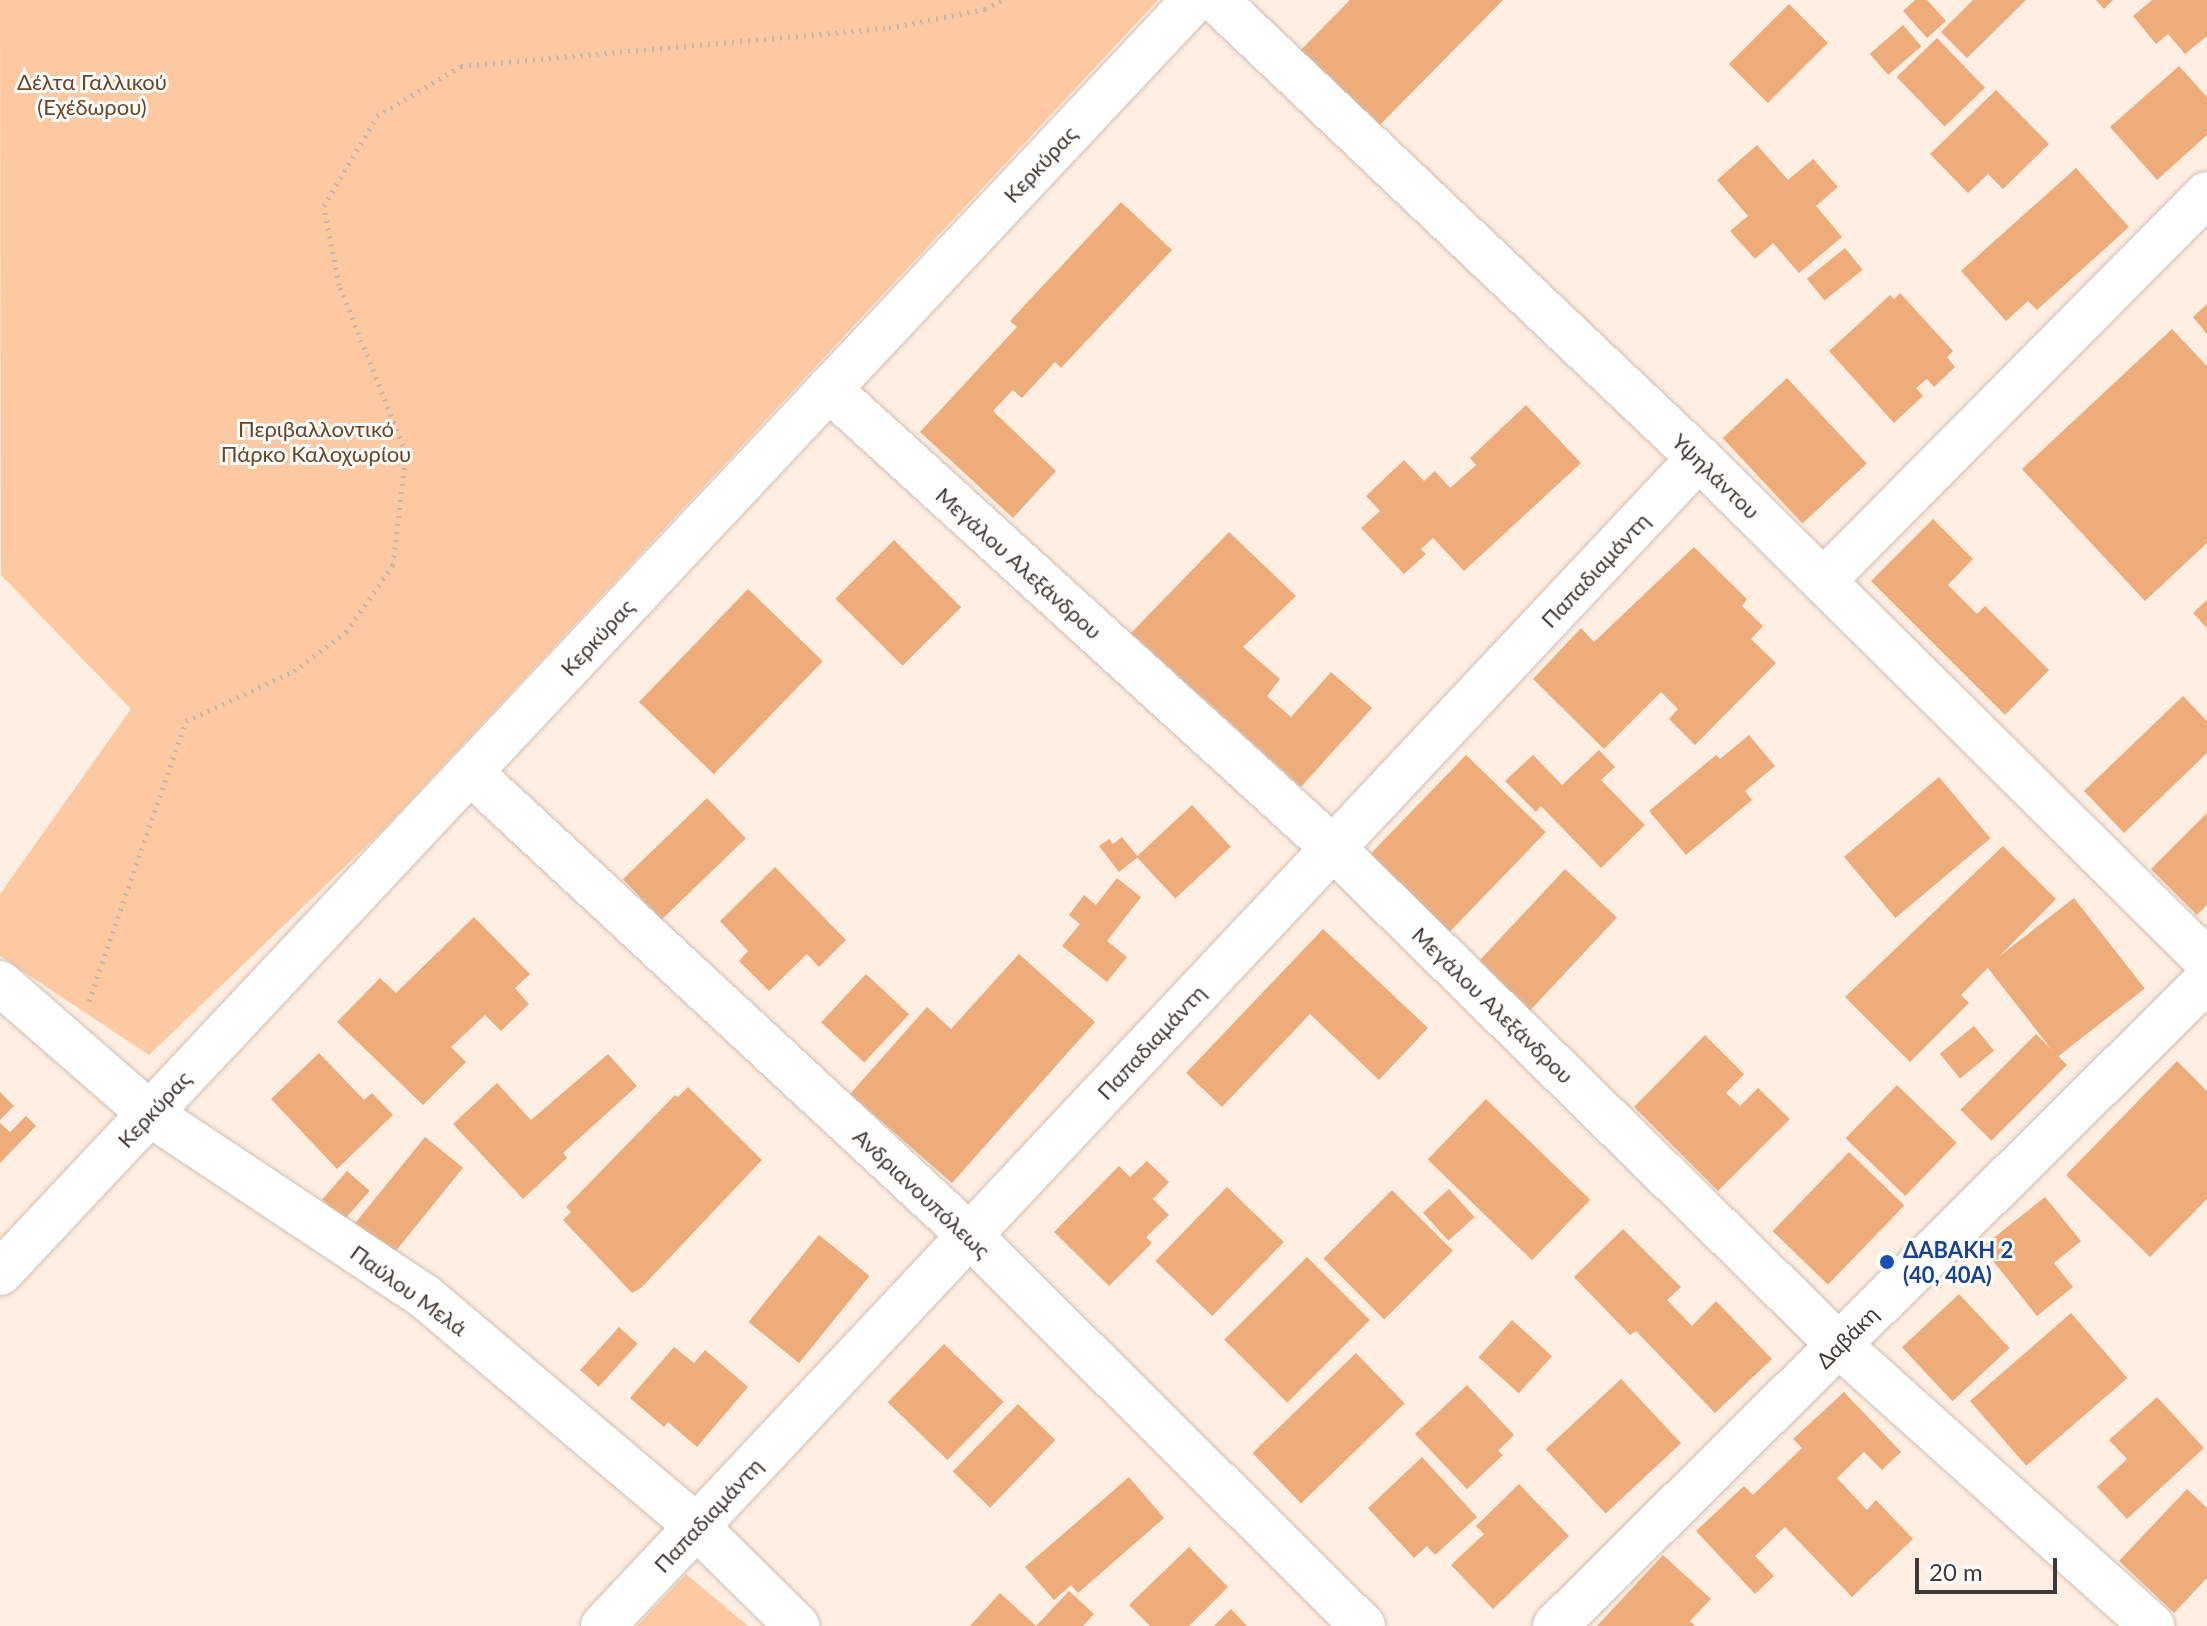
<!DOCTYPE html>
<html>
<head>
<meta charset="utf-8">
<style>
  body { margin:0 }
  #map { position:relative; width:2207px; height:1626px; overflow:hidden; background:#ffefe3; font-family:Lato,sans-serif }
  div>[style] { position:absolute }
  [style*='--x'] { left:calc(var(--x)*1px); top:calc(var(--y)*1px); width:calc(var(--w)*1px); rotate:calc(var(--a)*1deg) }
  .green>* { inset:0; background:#fdc9a2 }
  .building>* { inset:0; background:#eeac7a; transform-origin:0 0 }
  .path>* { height:5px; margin-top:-2.5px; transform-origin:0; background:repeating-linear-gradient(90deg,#c4b7ad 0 2px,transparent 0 8px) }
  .roads { filter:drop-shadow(0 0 2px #d0c0b5) drop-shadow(0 0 2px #d0c0b5) }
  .minor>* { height:44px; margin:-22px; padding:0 22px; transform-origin:22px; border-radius:22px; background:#fff }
  .dots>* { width:22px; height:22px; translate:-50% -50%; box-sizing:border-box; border:4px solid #fff; border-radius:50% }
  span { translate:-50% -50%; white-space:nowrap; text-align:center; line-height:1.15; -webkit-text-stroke:6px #fff; paint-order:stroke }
  .park-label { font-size:22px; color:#704420 }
  .street-label { font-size:22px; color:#403935 }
  .transit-label { font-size:22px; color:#164399; font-weight:700 }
  .left { translate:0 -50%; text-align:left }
  .scale { position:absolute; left:1915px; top:1558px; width:142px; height:36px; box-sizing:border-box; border:4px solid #403935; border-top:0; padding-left:10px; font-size:24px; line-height:28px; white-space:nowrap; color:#403935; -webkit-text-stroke:6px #fff; paint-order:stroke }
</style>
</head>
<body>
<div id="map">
  <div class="green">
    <i style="clip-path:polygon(0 0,1158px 0,382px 831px,149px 1055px,0 956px,0 894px,131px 709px,1px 575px)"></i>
    <i style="clip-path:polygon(686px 1574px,748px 1626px,637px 1626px)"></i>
  </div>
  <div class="building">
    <i style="clip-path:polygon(1350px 0,1503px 0,1370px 135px,1292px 59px)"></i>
    <i style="clip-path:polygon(1915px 0,1927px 0,1946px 21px,1927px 38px,1903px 11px)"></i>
    <i style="clip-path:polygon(1973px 0,2026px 0,1967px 58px,1941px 32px)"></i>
    <i style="clip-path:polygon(2096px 0,2113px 0,2104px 9px)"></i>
    <i style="clip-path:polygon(2152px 0,2207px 0,2207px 36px,2185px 54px,2168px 34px,2156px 44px,2133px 16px)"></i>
    <i style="left:1789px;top:4px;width:55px;height:85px;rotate:45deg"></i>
    <i style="left:1903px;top:25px;width:28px;height:44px;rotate:49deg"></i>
    <i style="left:1937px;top:38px;width:69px;height:56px;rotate:46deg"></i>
    <i style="clip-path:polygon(2179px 66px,2207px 97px,2207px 135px,2157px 180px,2110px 127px)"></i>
    <i style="clip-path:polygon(1996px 90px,2049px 144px,2003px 189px,1988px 174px,1968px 193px,1930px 154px)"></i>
    <i style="clip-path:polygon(1757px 145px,1788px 180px,1813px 159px,1838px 187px,1816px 206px,1842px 237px,1799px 273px,1773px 243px,1755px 259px,1730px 231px,1748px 216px,1717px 180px)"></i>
    <i style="clip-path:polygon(2076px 168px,2129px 227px,2037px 310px,2028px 301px,2006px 321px,1961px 271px)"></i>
    <i style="clip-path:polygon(1121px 202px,1172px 250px,1061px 368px,1055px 362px,1022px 398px,1013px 390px,993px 411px,1056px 471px,1013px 518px,920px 432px,1017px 327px,1010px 321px)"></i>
    <i style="left:1845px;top:248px;width:28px;height:49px;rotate:51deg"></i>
    <i style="clip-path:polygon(1900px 293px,1953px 351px,1947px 357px,1955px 367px,1934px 387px,1927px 379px,1916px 388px,1923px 396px,1894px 423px,1829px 351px,1890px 295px,1894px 299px)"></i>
    <i style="clip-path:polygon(2207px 304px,2207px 334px,2193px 317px)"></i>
    <i style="clip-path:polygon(2172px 329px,2207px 366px,2207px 543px,2145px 601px,2022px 469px)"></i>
    <i style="left:1787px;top:378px;width:117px;height:88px;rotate:47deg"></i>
    <i style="clip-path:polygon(1526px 405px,1581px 463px,1464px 571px,1433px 538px,1421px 549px,1426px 554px,1404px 574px,1361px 528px,1380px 511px,1366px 496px,1404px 460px,1424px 481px,1435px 471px,1450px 488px,1476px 465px,1470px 458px)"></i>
    <i style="clip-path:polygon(1933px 519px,1973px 559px,1948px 585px,1977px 614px,1985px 606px,2049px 670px,2005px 715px,1871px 581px)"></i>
    <i style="clip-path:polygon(1229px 532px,1296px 596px,1243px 647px,1280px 679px,1267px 696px,1291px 717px,1331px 672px,1372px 708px,1301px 787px,1131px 633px)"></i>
    <i style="left:894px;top:540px;width:95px;height:83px;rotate:45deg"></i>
    <i style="clip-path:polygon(1694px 547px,1747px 599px,1742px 606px,1763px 626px,1751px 639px,1776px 663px,1695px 745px,1669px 719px,1678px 709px,1661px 692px,1604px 749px,1533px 679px,1581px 628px,1594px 642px)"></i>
    <i style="left:748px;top:589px;width:104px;height:157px;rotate:44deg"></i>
    <i style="clip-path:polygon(2207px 600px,2207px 628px,2193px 613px)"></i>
    <i style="clip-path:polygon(2183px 696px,2207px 721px,2207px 753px,2124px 833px,2084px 791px)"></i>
    <i style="clip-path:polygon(1749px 735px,1775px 766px,1745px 791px,1752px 800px,1686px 855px,1649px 811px,1716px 755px,1720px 759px)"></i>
    <i style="clip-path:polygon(1599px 750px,1615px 767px,1601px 780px,1645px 825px,1601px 868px,1541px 806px,1536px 812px,1505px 781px,1533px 755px,1562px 785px)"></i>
    <i style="left:1466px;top:755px;width:111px;height:138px;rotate:44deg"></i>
    <i style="left:1939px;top:777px;width:80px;height:124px;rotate:50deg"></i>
    <i style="left:707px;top:798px;width:56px;height:117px;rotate:46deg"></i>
    <i style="left:1192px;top:805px;width:57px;height:76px;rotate:47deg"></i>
    <i style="clip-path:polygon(2207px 813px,2207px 905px,2197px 915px,2151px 869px)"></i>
    <i style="clip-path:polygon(1122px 837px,1138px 857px,1119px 872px,1099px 846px,1109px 839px,1113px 844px)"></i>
    <i style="clip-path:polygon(2003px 846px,2056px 899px,1961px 995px,1969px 1003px,1910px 1062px,1845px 997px)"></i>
    <i style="clip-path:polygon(775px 867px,846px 940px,819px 967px,807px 954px,769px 991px,739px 961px,748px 951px,720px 921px)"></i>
    <i style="left:1565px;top:869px;width:71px;height:128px;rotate:43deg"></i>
    <i style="clip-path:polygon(1117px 878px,1141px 897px,1107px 941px,1127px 957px,1107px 982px,1062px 946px,1080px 924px,1069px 915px,1084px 895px,1096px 905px)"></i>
    <i style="left:2074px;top:898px;width:115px;height:111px;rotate:52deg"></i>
    <i style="clip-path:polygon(474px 917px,530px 974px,515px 988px,529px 1004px,501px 1031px,485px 1015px,451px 1047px,466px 1062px,423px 1105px,337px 1022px,380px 978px,396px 993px)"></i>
    <i style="clip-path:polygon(1323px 929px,1428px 1028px,1379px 1080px,1310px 1014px,1222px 1107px,1186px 1073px)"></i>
    <i style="clip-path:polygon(1019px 954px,1095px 1022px,952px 1183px,850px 1094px,927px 1007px,951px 1029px)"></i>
    <i style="left:866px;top:974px;width:59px;height:66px;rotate:43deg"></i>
    <i style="left:1974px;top:1026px;width:32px;height:44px;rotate:51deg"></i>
    <i style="left:2036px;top:1034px;width:44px;height:107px;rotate:45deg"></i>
    <i style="clip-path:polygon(1705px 1035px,1744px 1074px,1726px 1093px,1740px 1106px,1758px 1088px,1790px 1119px,1718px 1191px,1634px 1107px)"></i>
    <i style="clip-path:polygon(319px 1053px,364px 1100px,372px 1093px,393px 1115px,337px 1169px,271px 1099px)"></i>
    <i style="clip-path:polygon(608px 1054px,637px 1086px,563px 1153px,567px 1158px,523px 1199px,453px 1124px,497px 1083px,531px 1120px)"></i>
    <i style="clip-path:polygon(2177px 1061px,2207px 1091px,2207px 1199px,2150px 1257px,2066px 1175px)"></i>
    <i style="left:1897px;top:1085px;width:83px;height:74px;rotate:44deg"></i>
    <i style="clip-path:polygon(688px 1087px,762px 1160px,641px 1288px,632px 1293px,563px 1220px,571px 1212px,566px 1207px,675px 1095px,678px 1097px)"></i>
    <i style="clip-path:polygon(0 1092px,14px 1106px,0 1120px)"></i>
    <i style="left:1486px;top:1099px;width:145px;height:84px;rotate:44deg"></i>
    <i style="clip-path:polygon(26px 1116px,36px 1126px,0 1163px,0 1123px,10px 1132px)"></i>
    <i style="left:425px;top:1137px;width:49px;height:114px;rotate:39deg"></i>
    <i style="left:1849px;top:1152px;width:77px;height:110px;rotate:44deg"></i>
    <i style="clip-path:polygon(1147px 1161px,1169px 1182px,1153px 1199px,1169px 1215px,1146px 1237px,1152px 1243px,1109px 1286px,1054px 1232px,1119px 1166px,1130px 1177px)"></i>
    <i style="left:347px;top:1171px;width:30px;height:38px;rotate:41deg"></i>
    <i style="left:1227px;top:1187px;width:79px;height:103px;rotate:44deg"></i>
    <i style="left:1449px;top:1189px;width:38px;height:35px;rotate:48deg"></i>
    <i style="left:1392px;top:1190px;width:86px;height:97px;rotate:45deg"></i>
    <i style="clip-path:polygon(2045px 1197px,2081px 1241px,2054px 1263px,2073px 1287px,2037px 1316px,1982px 1247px)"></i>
    <i style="clip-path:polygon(1623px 1229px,1681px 1287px,1667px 1300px,1692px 1326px,1716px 1301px,1772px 1359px,1715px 1413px,1636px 1331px,1630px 1335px,1574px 1277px)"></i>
    <i style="left:819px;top:1235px;width:65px;height:112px;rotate:39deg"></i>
    <i style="left:1307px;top:1257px;width:89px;height:117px;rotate:45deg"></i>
    <i style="left:1959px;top:1294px;width:74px;height:78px;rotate:47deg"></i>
    <i style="left:2071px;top:1313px;width:86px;height:134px;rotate:49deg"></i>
    <i style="left:1512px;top:1320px;width:54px;height:50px;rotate:42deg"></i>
    <i style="left:619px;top:1327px;width:25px;height:58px;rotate:42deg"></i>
    <i style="left:944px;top:1344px;width:83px;height:81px;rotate:44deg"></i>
    <i style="clip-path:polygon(674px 1347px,694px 1363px,705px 1350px,748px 1387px,697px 1447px,668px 1422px,664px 1427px,630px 1398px)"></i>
    <i style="left:1356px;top:1353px;width:70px;height:144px;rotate:46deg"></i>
    <i style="left:1621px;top:1379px;width:88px;height:103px;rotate:47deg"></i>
    <i style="clip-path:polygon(1467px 1385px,1514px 1435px,1498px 1451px,1503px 1455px,1467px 1489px,1415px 1434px)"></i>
    <i style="clip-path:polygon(1844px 1392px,1901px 1452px,1882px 1470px,1864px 1452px,1837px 1478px,1867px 1510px,1876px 1500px,1913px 1539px,1852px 1597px,1785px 1527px,1755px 1556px,1774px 1576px,1755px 1594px,1696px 1531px,1744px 1486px,1753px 1495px,1802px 1448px,1793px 1439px)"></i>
    <i style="clip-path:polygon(2157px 1397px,2204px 1448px,2127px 1519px,2097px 1487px,2127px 1459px,2109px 1440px)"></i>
    <i style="left:1018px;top:1404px;width:52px;height:94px;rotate:44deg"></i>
    <i style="clip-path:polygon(1422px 1457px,1477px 1517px,1435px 1555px,1427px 1546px,1414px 1558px,1368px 1508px)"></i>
    <i style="clip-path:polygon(1129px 1477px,1164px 1518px,1078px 1593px,1071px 1585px,1054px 1600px,1025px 1567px)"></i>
    <i style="clip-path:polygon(1519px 1484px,1569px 1536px,1493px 1609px,1451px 1565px,1484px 1534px,1476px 1526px)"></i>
    <i style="clip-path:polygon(2187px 1489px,2207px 1508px,2207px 1578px,2174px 1613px,2119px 1561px)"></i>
    <i style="clip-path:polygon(1189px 1547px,1228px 1587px,1189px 1626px,1150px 1626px,1129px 1605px)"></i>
    <i style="clip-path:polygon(1663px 1555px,1711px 1599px,1690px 1621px,1695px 1626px,1597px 1626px)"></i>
    <i style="clip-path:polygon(1069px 1591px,1094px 1614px,1083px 1626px,970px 1626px,1000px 1593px,1036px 1626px)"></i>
    <i style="clip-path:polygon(1231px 1609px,1247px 1626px,1214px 1626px)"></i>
  </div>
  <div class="path">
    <i style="--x:89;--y:1001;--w:296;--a:-70.9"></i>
    <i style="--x:186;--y:721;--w:119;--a:-24.8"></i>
    <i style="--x:294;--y:671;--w:65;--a:-36.9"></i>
    <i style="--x:346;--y:632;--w:82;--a:-55"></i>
    <i style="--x:393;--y:565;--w:113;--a:-83.4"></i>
    <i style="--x:406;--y:453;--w:181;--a:-111.7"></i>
    <i style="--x:339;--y:285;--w:80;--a:-100.8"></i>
    <i style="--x:324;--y:206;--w:104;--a:-59.5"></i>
    <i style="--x:377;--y:116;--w:98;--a:-30.8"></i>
    <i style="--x:461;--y:66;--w:430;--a:-5.1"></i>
    <i style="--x:889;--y:28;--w:98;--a:-11.2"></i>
    <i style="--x:985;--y:9;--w:19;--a:-28"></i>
  </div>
  <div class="roads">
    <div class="minor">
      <i style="--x:1216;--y:0;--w:666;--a:43.48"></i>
      <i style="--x:1699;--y:458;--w:715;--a:44.72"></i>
      <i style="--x:829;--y:389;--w:683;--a:42.33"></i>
      <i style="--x:1334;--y:849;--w:708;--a:44.48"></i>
      <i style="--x:1839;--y:1345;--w:421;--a:41.9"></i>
      <i style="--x:1823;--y:581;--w:545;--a:-45.22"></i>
      <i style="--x:470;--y:772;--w:681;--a:42.86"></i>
      <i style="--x:969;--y:1235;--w:555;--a:44.78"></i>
      <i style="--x:0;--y:983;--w:199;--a:41.1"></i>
      <i style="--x:150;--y:1114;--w:329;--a:33.6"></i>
      <i style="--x:424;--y:1296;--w:358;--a:40.2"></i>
      <i style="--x:697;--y:1527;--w:141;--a:44.7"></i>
      <i style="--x:0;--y:1273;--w:1745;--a:-46.83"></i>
      <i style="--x:603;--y:1626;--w:1602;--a:-46.82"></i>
      <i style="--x:1555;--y:1626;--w:918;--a:-44.74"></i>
    </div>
  </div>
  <div class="dots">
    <i style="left:1887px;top:1262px;background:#1a4fb4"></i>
  </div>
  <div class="park-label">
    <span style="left:92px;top:94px">Δέλτα Γαλλικού<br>(Εχέδωρου)</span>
    <span style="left:316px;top:441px">Περιβαλλοντικό<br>Πάρκο Καλοχωρίου</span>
  </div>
  <div class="street-label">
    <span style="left:1040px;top:164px;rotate:-47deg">Κερκύρας</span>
    <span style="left:1716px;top:476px;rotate:44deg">Υψηλάντου</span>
    <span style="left:1019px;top:563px;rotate:42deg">Μεγάλου Αλεξάνδρου</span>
    <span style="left:1595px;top:570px;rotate:-47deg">Παπαδιαμάντη</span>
    <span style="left:597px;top:637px;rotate:-47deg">Κερκύρας</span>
    <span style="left:1493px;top:1005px;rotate:44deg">Μεγάλου Αλεξάνδρου</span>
    <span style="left:1151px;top:1042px;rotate:-47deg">Παπαδιαμάντη</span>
    <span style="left:154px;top:1109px;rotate:-47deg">Κερκύρας</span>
    <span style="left:922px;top:1193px;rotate:43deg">Ανδριανουπόλεως</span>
    <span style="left:409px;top:1290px;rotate:36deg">Παύλου Μελά</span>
    <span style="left:1847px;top:1337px;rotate:-45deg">Δαβάκη</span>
    <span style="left:708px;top:1515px;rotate:-47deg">Παπαδιαμάντη</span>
  </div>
  <div class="transit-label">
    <span class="left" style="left:1903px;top:1262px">ΔΑΒΑΚΗ 2<br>(40, 40Α)</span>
  </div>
  <div class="scale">20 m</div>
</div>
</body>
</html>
